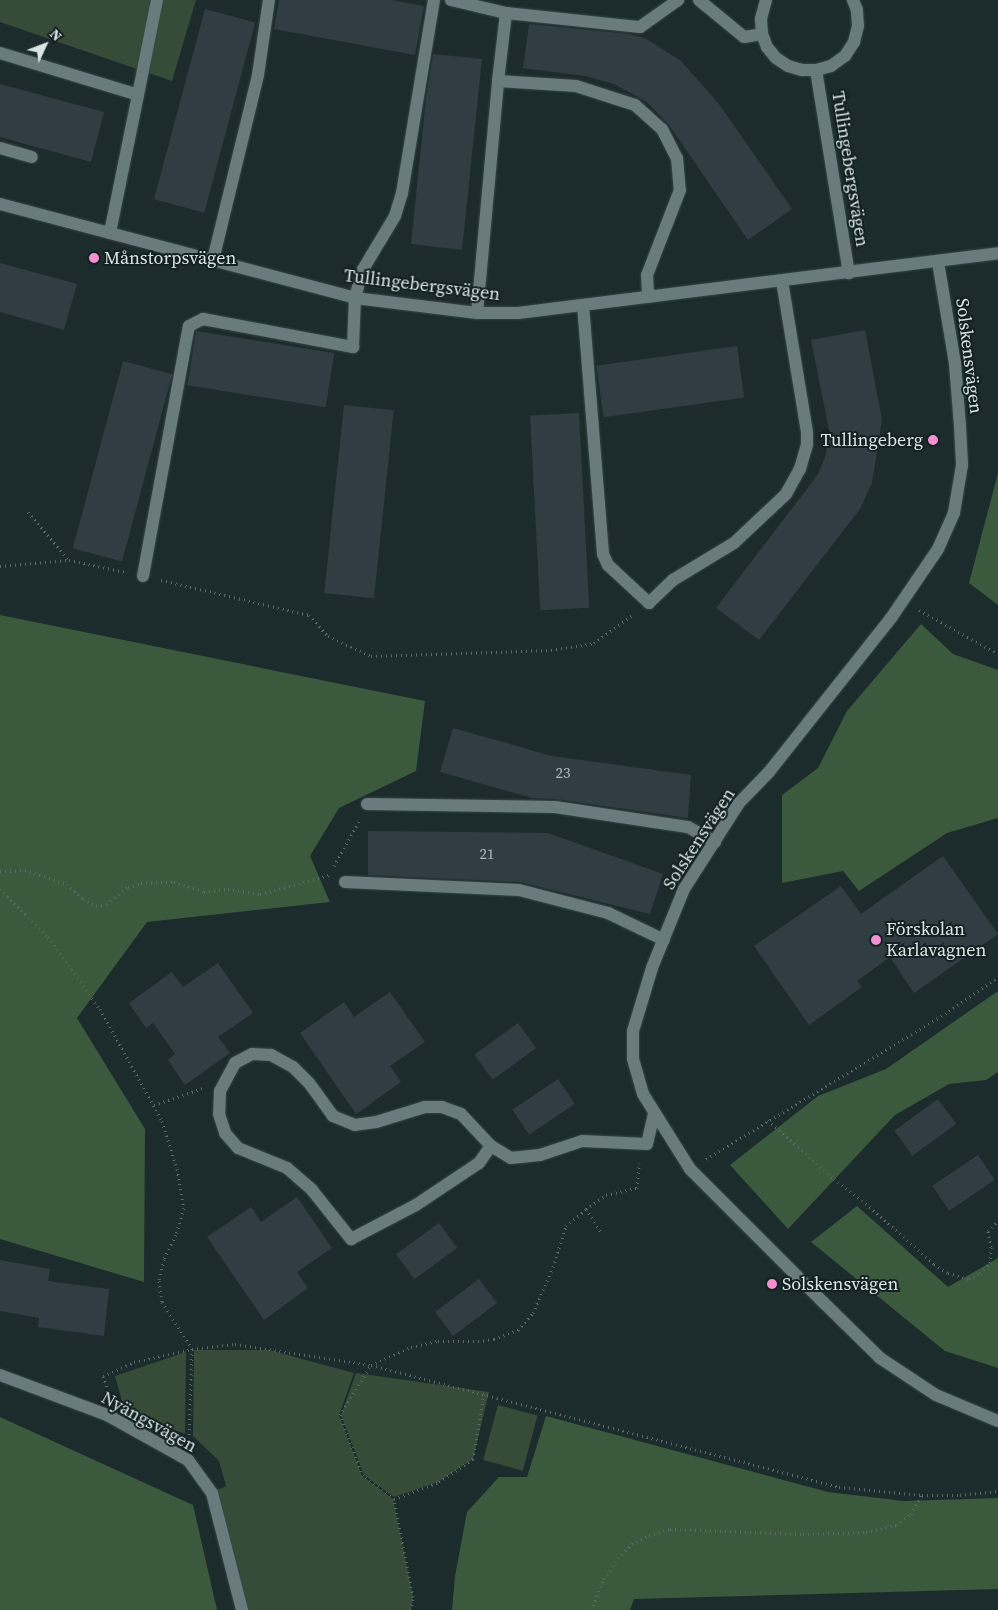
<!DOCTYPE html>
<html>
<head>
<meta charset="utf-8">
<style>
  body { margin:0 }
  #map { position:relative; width:998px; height:1610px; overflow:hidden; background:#1c2b2c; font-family:"Source Serif 4",serif }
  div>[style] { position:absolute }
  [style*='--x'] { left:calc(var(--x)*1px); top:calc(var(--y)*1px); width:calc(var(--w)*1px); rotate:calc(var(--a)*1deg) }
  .green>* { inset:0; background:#374c38; transform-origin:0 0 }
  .forest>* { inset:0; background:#3b593c }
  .building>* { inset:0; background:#303e44; transform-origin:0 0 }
  .path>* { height:3px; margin-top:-1.5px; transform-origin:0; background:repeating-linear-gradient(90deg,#5c696a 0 1px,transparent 0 5px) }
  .roads { filter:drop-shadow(0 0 1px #384647) drop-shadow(0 0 1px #384647) }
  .service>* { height:12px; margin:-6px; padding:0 6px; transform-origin:6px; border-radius:6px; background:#697b7c }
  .minor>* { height:12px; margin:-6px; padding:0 6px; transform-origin:6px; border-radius:6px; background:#697b7c }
  .dots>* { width:14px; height:14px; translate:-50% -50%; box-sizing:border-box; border:2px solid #122122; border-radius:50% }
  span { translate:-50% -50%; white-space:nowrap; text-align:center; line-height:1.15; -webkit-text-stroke:4px #122122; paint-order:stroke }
  .number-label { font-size:15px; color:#b0babd }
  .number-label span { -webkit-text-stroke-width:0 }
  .street-label { font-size:18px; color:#dae4e5 }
  .poi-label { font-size:18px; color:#dae4e5 }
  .left { translate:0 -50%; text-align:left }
  .right { translate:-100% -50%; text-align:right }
  .north { position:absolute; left:20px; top:20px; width:50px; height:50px; -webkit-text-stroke:4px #122122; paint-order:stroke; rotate:47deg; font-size:14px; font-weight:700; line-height:20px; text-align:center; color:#dae4e5 }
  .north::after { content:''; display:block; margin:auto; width:18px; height:22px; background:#dae4e5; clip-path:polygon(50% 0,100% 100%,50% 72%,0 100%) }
</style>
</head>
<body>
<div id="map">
  <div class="green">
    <i style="clip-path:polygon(0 0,196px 0,172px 81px,0 22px)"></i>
    <i style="clip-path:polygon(194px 1350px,269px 1350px,354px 1373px,339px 1415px,362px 1476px,393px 1499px,413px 1597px,411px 1610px,243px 1610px,213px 1492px,226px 1486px,219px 1461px,193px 1436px)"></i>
    <i style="clip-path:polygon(186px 1352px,185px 1434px,141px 1417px,122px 1401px,115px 1376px)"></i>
    <i style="clip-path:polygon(356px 1373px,489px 1392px,473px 1459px,438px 1482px,394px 1497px,364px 1475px,341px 1415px)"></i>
    <i style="left:498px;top:1405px;width:41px;height:57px;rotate:15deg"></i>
  </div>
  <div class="forest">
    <i style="clip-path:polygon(998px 473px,998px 605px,969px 583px)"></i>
    <i style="clip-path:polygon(0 615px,425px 701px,416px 771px,339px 808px,310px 856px,330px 902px,147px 922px,77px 1018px,145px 1129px,144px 1282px,0 1239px)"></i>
    <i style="clip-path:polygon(921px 624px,953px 654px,998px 670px,998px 818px,947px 833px,859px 891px,843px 871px,782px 883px,782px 795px,818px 768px,847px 711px)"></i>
    <i style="clip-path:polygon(998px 991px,998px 1072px,986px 1080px,949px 1084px,895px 1115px,788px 1229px,730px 1165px,818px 1096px,886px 1069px)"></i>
    <i style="clip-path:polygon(857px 1206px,948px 1287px,998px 1258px,998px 1368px,945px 1351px,811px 1242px)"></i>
    <i style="clip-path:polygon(546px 1416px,828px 1492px,904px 1501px,998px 1498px,998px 1589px,634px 1599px,630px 1610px,452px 1610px,455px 1576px,467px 1512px,499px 1477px,527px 1477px)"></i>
    <i style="clip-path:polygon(0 1417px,193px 1505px,217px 1610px,0 1610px)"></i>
  </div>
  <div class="building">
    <i style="clip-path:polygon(279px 0,391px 0,424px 6px,415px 55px,274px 29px)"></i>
    <i style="left:205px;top:9px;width:52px;height:197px;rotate:15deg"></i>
    <i style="clip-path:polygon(529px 24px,629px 34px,645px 38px,681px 61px,719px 104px,792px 209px,748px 240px,669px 125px,647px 102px,614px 84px,585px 76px,523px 68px)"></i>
    <i style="clip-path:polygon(433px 54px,482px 59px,462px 250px,411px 244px,426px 98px)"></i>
    <i style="clip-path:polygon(0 84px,104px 112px,91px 162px,0 137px)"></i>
    <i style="clip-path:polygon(0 263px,77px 284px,64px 330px,0 312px)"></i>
    <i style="clip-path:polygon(865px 330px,882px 420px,872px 483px,860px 509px,759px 640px,716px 608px,806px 490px,818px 474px,825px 457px,830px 435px,811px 340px)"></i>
    <i style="left:196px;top:331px;width:140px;height:55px;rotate:9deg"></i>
    <i style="left:737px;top:346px;width:52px;height:142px;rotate:82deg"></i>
    <i style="left:123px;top:361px;width:51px;height:194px;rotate:15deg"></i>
    <i style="left:344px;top:405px;width:50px;height:189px;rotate:6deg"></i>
    <i style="left:579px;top:413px;width:195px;height:49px;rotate:87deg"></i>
    <i style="clip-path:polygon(453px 728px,552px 756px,691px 775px,688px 818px,556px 799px,532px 798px,440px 772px)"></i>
    <i style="clip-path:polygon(368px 831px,548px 833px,663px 874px,650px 914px,520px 882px,368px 875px)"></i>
    <i style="clip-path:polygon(943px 856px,998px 934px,914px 993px,890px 957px,857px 981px,862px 987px,809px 1025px,754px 946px,841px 886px,861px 914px)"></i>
    <i style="clip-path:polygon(218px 963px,253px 1013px,218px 1037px,230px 1053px,185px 1085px,168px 1060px,175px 1054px,153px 1023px,146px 1028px,129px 1003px,172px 972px,183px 987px)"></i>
    <i style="clip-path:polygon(390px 992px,425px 1042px,390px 1066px,401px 1082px,356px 1114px,300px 1033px,344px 1002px,354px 1017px)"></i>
    <i style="left:518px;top:1023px;width:31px;height:54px;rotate:54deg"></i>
    <i style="left:558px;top:1079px;width:30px;height:55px;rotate:56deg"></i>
    <i style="left:938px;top:1099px;width:31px;height:54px;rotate:54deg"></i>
    <i style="left:978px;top:1155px;width:30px;height:55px;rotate:56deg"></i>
    <i style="clip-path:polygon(297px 1197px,332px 1248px,297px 1272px,308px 1288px,264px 1320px,207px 1237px,251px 1207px,261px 1222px)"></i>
    <i style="left:439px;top:1223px;width:31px;height:53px;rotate:54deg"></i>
    <i style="clip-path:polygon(0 1260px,50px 1269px,48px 1281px,109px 1289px,104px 1336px,38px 1327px,39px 1318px,0 1311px)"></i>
    <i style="left:479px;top:1279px;width:30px;height:55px;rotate:53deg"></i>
  </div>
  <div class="path">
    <i style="--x:28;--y:512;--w:63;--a:49.5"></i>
    <i style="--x:69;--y:560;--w:58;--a:11.9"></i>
    <i style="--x:0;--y:566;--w:68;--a:-5"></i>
    <i style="--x:161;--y:580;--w:152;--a:13.3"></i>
    <i style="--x:309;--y:615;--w:28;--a:48"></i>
    <i style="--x:328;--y:636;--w:47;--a:24.9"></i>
    <i style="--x:371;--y:656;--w:180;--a:-1.9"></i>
    <i style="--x:551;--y:650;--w:44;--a:-9.2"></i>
    <i style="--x:594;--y:643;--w:49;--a:-35.9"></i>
    <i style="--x:919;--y:610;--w:90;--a:29.1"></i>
    <i style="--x:334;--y:866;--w:51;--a:-60.9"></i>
    <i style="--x:0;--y:871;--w:25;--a:-2"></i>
    <i style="--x:25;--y:870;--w:44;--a:18.4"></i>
    <i style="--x:67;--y:884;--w:22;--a:43"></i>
    <i style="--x:83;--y:899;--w:15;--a:28"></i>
    <i style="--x:96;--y:906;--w:11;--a:-10"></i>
    <i style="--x:107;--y:904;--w:27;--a:-39"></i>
    <i style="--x:128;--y:887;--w:14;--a:-17"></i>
    <i style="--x:141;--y:883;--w:33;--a:-2"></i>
    <i style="--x:174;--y:882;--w:32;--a:18"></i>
    <i style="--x:204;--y:892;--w:24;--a:-7"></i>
    <i style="--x:228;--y:889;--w:32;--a:9"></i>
    <i style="--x:260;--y:894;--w:72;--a:-15.4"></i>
    <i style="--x:0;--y:889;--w:68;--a:45"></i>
    <i style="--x:48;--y:937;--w:89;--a:54.2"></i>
    <i style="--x:100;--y:1009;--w:128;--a:61"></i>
    <i style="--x:162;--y:1121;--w:50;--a:72.6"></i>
    <i style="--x:177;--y:1169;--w:40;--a:80"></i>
    <i style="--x:184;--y:1208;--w:28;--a:107"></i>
    <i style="--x:176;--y:1235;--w:27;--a:117"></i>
    <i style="--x:164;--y:1259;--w:23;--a:103"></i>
    <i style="--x:159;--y:1281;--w:21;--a:82"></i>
    <i style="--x:162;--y:1302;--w:56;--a:57.4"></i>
    <i style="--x:192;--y:1349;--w:90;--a:91.9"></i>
    <i style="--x:154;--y:1105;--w:52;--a:-19.1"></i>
    <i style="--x:768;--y:1120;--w:89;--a:41.8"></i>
    <i style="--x:834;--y:1179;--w:35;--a:37"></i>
    <i style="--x:862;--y:1200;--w:96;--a:41.6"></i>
    <i style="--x:934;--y:1264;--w:17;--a:33"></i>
    <i style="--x:948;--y:1273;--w:22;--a:16"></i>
    <i style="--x:969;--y:1279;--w:13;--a:-29"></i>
    <i style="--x:980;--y:1273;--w:14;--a:-45"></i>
    <i style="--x:990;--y:1263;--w:16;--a:-86"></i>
    <i style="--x:991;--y:1247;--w:16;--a:-101"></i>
    <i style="--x:988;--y:1231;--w:14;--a:-45"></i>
    <i style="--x:706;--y:1159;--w:285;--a:-31.3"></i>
    <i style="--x:949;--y:1011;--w:60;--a:-34.8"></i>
    <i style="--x:586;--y:1209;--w:27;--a:57"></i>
    <i style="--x:110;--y:1396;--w:21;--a:-109"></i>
    <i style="--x:103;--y:1376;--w:34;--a:-24"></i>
    <i style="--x:134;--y:1362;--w:59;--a:-12.6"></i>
    <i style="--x:192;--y:1349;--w:43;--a:-6.6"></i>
    <i style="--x:235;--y:1344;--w:138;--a:8.8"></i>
    <i style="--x:371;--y:1365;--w:484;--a:14.6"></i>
    <i style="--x:839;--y:1487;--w:83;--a:5.5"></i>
    <i style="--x:922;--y:1495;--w:38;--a:0"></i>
    <i style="--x:960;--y:1495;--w:38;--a:-6"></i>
    <i style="--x:394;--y:1499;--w:48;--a:-20.7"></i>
    <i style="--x:439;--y:1482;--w:41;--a:-34.1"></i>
    <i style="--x:473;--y:1459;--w:66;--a:-80.4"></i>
    <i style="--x:411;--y:1610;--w:13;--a:-81"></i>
    <i style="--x:413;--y:1597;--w:100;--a:-101"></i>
    <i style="--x:394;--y:1499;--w:39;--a:-143"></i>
    <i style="--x:363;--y:1476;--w:65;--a:-110.7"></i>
    <i style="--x:340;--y:1415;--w:59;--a:-58.2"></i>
    <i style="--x:371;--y:1365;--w:44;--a:-24.2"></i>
    <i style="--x:411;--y:1347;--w:28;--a:-13"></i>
    <i style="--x:438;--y:1341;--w:40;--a:0"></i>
    <i style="--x:478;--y:1341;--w:16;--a:-7"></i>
    <i style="--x:494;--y:1339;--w:26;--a:-21"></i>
    <i style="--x:518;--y:1330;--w:23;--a:-49"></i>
    <i style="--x:533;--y:1313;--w:50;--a:-66.5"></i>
    <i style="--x:553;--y:1267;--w:43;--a:-72.4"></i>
    <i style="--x:566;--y:1226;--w:26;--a:-40"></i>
    <i style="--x:586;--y:1209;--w:24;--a:-35"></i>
    <i style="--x:606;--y:1195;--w:32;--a:-13"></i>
    <i style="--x:637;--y:1188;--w:25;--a:-85"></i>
    <i style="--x:591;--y:1610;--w:34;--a:-67"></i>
    <i style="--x:604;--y:1579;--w:25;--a:-56"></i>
    <i style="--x:618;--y:1558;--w:20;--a:-45"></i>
    <i style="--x:632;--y:1544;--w:19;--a:-28"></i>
    <i style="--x:649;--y:1535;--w:22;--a:-16"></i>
    <i style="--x:670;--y:1529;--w:133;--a:2.2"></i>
    <i style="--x:803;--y:1534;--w:63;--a:-1.8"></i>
    <i style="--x:866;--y:1532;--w:32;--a:-13"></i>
    <i style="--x:897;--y:1525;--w:18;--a:-38"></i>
    <i style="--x:911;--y:1514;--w:22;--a:-60"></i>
  </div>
  <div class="roads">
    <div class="service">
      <i style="--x:451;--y:0;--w:57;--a:13.3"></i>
      <i style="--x:506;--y:13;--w:68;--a:96.7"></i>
      <i style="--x:699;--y:0;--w:58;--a:39.4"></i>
      <i style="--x:744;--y:37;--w:18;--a:-9"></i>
      <i style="--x:506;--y:13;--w:135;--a:6"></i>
      <i style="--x:640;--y:27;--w:47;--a:-35.4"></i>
      <i style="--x:0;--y:53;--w:144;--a:16.9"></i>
      <i style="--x:138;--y:95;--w:141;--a:101.5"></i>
      <i style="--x:138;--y:95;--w:97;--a:-78.7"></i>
      <i style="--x:0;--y:148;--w:33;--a:16"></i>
      <i style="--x:213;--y:260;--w:190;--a:-76.3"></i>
      <i style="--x:258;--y:75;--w:76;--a:-81.7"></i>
      <i style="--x:583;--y:305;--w:250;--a:85.4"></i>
      <i style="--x:603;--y:554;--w:12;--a:66"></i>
      <i style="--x:608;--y:565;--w:56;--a:42.8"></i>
      <i style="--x:649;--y:603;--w:33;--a:-44"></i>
      <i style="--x:673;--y:580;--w:71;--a:-31.2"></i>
      <i style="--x:734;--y:543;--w:71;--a:-43.3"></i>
      <i style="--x:786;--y:494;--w:29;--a:-61"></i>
      <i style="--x:800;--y:469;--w:26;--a:-74"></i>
      <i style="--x:807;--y:444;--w:12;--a:-90"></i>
      <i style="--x:807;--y:432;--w:153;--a:-99.4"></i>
      <i style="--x:477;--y:313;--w:233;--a:-84.8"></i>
      <i style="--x:498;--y:81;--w:78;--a:3.7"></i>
      <i style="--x:576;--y:86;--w:62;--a:17.9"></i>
      <i style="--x:635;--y:105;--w:36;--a:42"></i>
      <i style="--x:662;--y:129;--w:33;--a:63"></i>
      <i style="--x:677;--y:158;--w:32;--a:85"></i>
      <i style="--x:680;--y:190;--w:91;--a:111.2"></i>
      <i style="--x:647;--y:275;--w:22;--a:87"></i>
      <i style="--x:143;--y:576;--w:254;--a:-79.6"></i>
      <i style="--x:189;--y:326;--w:16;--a:-27"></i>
      <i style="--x:203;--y:319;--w:153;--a:10.6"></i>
      <i style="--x:353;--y:347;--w:49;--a:-87.7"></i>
      <i style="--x:355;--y:298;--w:28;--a:-75"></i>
      <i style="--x:362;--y:271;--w:64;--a:-59"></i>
      <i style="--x:395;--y:216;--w:24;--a:-73"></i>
      <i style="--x:402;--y:193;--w:196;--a:-80.6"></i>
      <i style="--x:367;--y:804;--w:188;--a:0.9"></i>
      <i style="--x:555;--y:807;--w:134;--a:8.6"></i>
      <i style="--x:688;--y:827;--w:31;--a:29"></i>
      <i style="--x:345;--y:882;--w:174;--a:2.6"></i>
      <i style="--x:519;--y:890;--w:92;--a:14.5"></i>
      <i style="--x:608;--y:913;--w:62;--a:25.7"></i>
      <i style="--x:491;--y:1146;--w:44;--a:-133.2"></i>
      <i style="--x:461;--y:1114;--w:20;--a:-160"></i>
      <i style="--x:442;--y:1107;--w:17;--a:180"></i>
      <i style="--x:425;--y:1107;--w:51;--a:163"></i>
      <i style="--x:376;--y:1122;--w:21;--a:172"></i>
      <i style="--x:355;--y:1125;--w:24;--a:-158"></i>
      <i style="--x:333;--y:1116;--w:41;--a:-126"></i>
      <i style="--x:309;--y:1083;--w:23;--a:-135"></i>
      <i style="--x:293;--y:1067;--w:25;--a:-151"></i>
      <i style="--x:271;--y:1055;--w:19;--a:-177"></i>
      <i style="--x:252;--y:1054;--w:19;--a:152"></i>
      <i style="--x:235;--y:1063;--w:32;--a:118"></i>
      <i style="--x:220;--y:1091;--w:23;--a:92"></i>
      <i style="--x:219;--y:1114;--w:20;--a:72"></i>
      <i style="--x:225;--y:1133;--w:20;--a:49"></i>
      <i style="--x:238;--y:1148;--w:53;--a:22.2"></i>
      <i style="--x:287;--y:1168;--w:33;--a:41"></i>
      <i style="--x:312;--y:1190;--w:63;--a:51.5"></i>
      <i style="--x:351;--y:1239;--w:73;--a:-27.6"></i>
      <i style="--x:416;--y:1205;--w:76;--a:-33.7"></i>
      <i style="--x:479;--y:1163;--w:21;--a:-55"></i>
      <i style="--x:491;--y:1146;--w:23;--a:31"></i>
      <i style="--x:511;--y:1158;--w:29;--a:-6"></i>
      <i style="--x:540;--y:1155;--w:44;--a:-18.4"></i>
      <i style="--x:582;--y:1141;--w:65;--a:2.6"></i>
      <i style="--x:647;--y:1144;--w:32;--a:-77"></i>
    </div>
    <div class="minor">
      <i style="--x:766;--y:0;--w:20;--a:105"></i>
      <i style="--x:761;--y:19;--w:15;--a:86"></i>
      <i style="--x:762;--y:34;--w:14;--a:69"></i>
      <i style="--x:767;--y:47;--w:14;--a:51"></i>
      <i style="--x:776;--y:58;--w:14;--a:34"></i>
      <i style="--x:788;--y:66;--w:15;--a:16"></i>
      <i style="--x:802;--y:70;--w:14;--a:0"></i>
      <i style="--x:816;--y:70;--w:16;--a:-15"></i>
      <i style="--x:831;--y:66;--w:17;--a:-36"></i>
      <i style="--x:845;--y:56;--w:17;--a:-57"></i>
      <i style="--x:854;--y:42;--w:16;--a:-76"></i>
      <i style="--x:858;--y:26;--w:16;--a:-94"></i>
      <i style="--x:857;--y:10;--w:11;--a:-112"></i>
      <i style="--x:816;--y:70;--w:206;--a:80.8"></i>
      <i style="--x:0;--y:204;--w:367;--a:14.8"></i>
      <i style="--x:355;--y:298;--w:123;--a:7"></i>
      <i style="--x:477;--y:313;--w:41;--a:0"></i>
      <i style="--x:518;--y:313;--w:484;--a:-7.1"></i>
      <i style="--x:938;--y:262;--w:103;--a:80.5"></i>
      <i style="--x:955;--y:364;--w:62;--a:85.4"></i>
      <i style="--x:960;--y:426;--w:39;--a:87"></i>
      <i style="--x:962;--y:465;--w:49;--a:99.5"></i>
      <i style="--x:954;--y:513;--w:39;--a:114"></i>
      <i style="--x:938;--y:549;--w:83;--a:124.3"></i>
      <i style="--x:891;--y:618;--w:196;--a:128.4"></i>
      <i style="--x:769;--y:772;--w:43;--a:134.1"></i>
      <i style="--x:739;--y:803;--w:102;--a:122.6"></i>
      <i style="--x:684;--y:889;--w:85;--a:112.1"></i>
      <i style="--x:652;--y:968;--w:66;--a:106.8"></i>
      <i style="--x:633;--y:1031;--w:28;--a:90"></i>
      <i style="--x:633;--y:1059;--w:36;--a:74"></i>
      <i style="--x:643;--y:1094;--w:89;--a:57.9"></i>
      <i style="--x:690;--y:1169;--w:188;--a:45"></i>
      <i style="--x:823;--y:1302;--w:80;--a:44.5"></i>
      <i style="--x:880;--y:1358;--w:67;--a:33.5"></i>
      <i style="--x:936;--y:1395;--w:67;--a:22.8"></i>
      <i style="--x:0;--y:1375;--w:114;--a:20.5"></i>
      <i style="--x:107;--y:1415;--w:93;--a:29.1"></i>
      <i style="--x:188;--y:1460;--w:41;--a:54"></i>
      <i style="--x:212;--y:1493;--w:121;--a:75.6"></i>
    </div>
  </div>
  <div class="dots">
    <i style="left:94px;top:258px;background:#f591d2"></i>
    <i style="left:933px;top:440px;background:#f591d2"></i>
    <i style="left:876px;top:940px;background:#f591d2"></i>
    <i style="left:772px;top:1284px;background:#f591d2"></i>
  </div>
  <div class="number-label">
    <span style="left:563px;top:773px">23</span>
    <span style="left:487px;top:854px">21</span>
  </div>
  <div class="street-label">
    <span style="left:850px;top:169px;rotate:81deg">Tullingebergsvägen</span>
    <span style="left:422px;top:285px;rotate:7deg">Tullingebergsvägen</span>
    <span style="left:969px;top:356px;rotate:83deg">Solskensvägen</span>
    <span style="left:699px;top:839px;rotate:-57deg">Solskensvägen</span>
    <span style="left:149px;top:1422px;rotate:29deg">Nyängsvägen</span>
  </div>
  <div class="poi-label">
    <span class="left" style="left:104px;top:258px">Månstorpsvägen</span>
    <span class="right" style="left:923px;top:440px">Tullingeberg</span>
    <span class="left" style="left:886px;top:940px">Förskolan<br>Karlavagnen</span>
    <span class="left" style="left:782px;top:1284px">Solskensvägen</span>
  </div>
  <div class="north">N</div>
</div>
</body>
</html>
